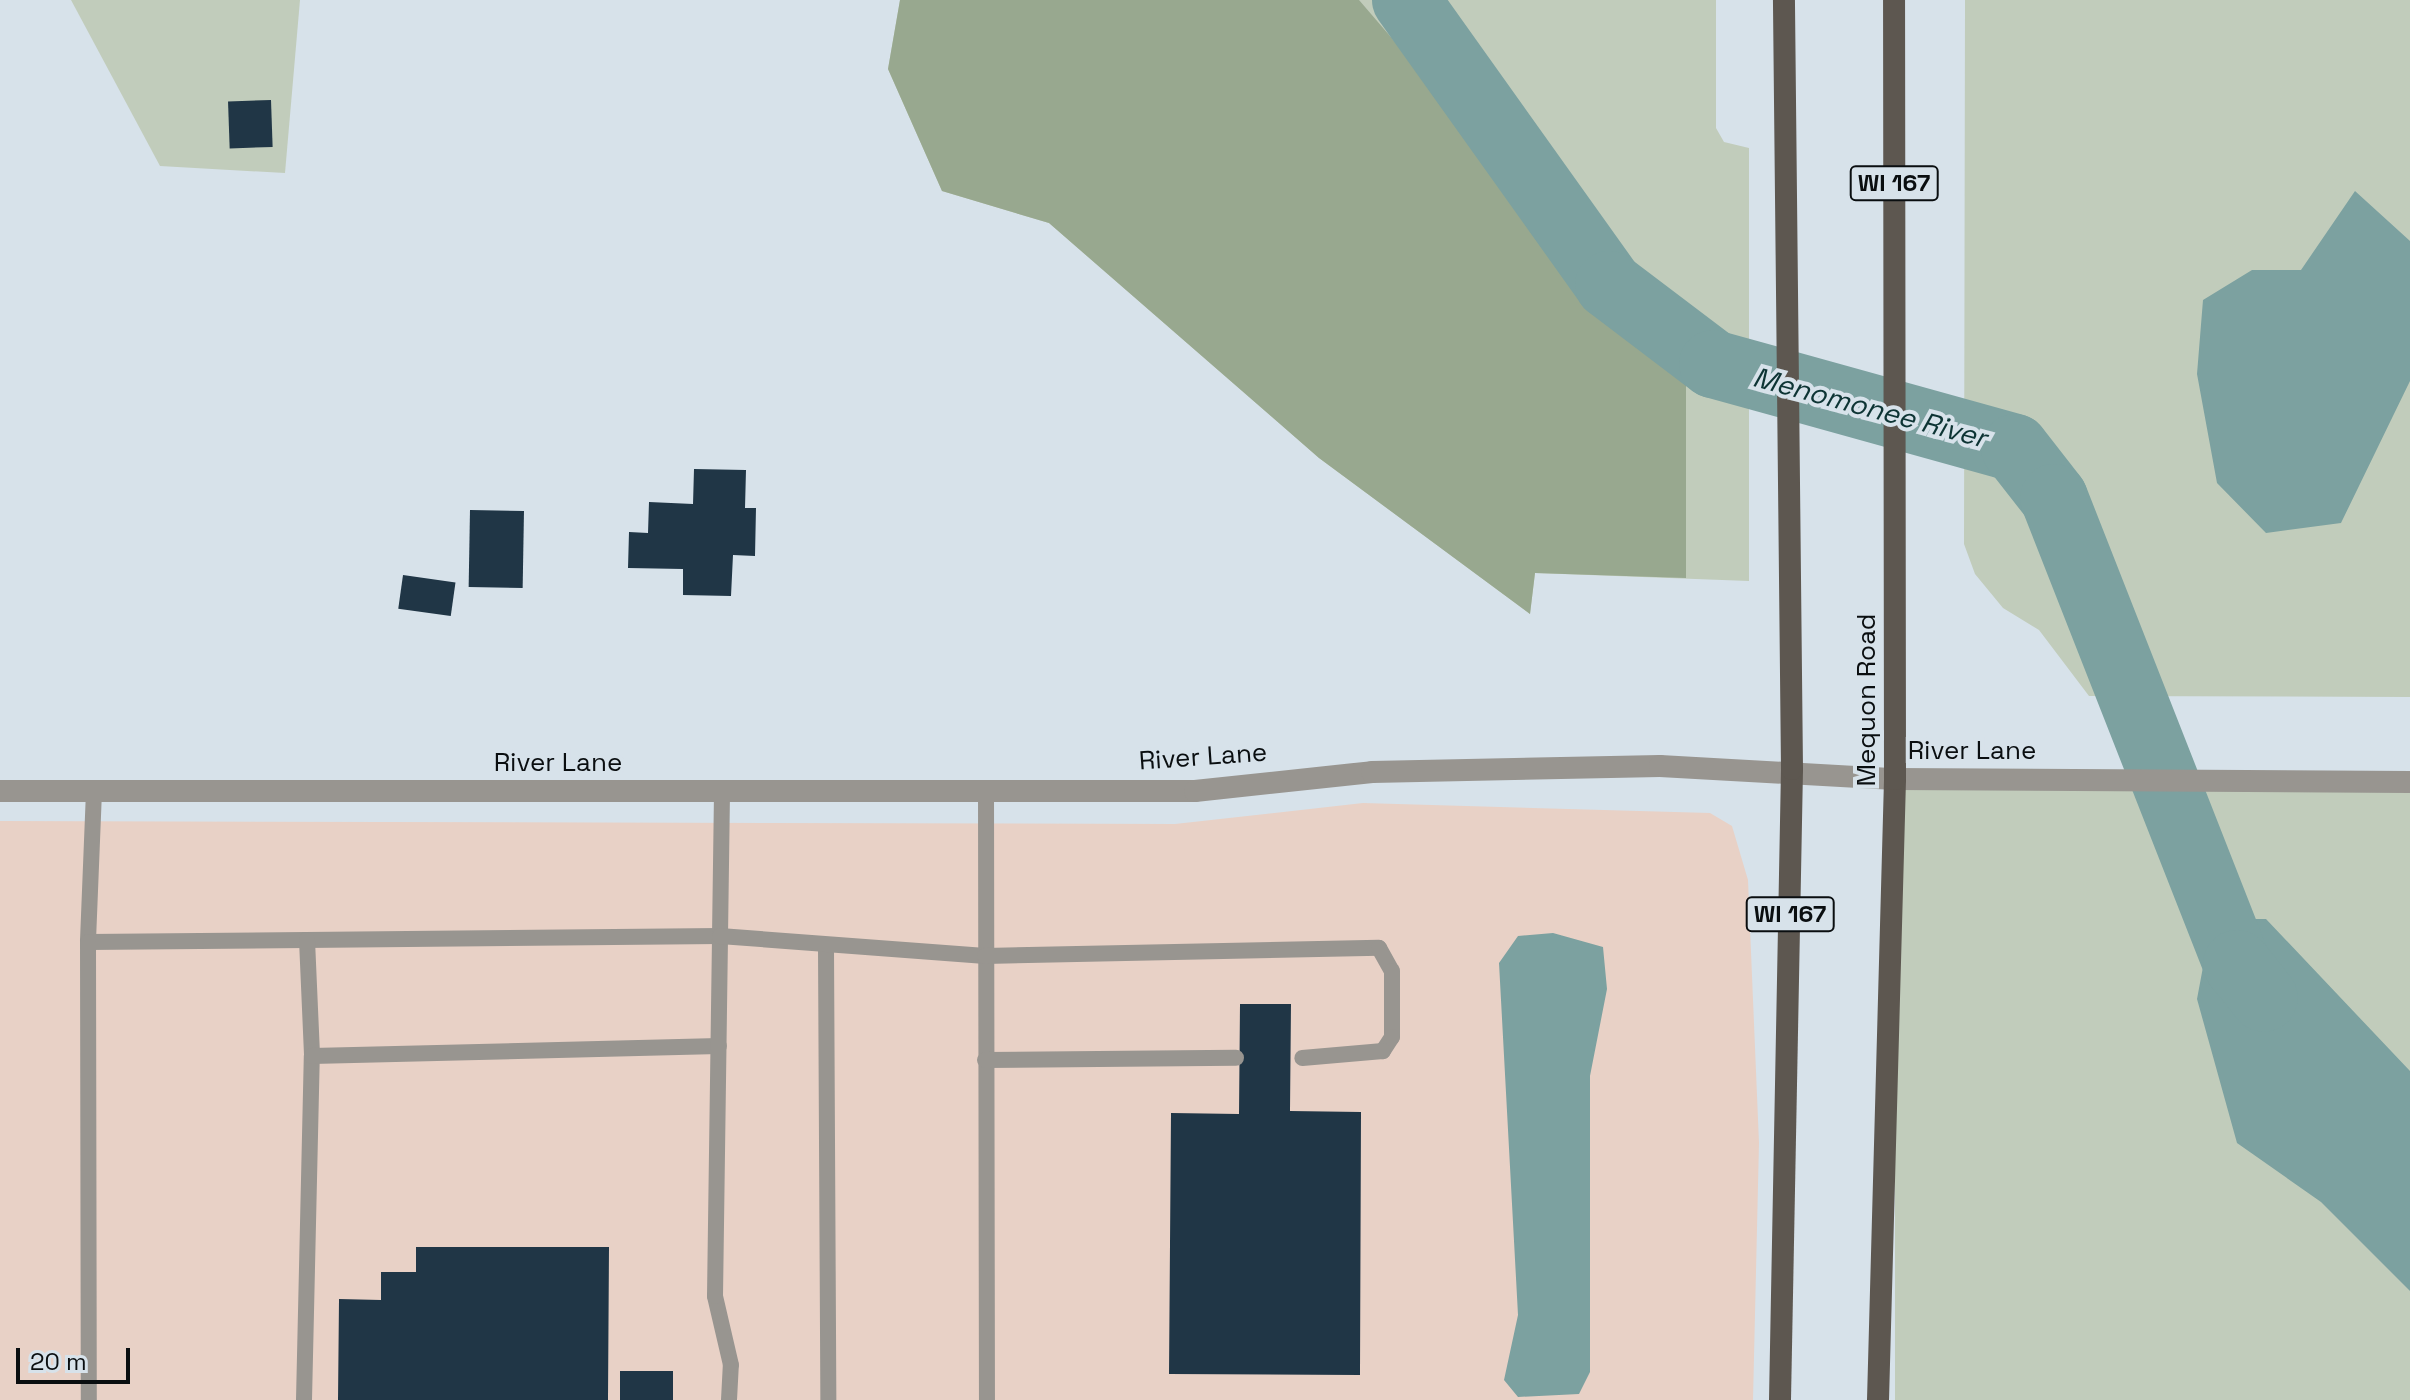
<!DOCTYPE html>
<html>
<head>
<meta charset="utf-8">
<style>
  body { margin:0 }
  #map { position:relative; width:2410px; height:1400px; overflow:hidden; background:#d7e2ea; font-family:"Space Grotesk",sans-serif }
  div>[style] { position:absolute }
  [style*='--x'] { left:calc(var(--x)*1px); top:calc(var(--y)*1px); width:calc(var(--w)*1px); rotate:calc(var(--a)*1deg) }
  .commercial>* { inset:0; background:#e8d1c6 }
  .green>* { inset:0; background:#c1ccbb; transform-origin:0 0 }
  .forest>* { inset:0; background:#98a88f }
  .water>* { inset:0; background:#7ca1a0 }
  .river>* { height:68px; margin:-34px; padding:0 34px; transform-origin:34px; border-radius:34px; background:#7ca1a0 }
  .building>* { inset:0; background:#203646; transform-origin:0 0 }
  .service>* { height:16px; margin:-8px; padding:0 8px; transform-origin:8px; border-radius:8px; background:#989590 }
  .minor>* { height:22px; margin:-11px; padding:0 11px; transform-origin:11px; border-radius:11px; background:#989590 }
  .primary>* { height:22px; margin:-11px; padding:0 11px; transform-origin:11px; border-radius:11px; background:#5d5750 }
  span { translate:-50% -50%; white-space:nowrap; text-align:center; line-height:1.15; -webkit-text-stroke:8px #d7e2ea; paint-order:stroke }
  .shield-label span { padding:2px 6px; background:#d7e2ea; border:2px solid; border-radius:6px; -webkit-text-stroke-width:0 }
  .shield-label { font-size:24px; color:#0a0e10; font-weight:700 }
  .street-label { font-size:26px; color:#0a0e10 }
  .water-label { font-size:28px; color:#0d3434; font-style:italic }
  .scale { position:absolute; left:16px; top:1348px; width:114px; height:36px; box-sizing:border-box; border:4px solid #0a0e10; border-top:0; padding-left:10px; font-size:24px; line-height:28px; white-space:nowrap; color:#0a0e10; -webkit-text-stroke:6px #d7e2ea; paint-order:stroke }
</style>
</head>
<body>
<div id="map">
  <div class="commercial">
    <i style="clip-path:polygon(1363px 803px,1710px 813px,1732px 826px,1748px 880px,1759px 1143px,1753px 1400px,0 1400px,0 821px,1175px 824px)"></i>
  </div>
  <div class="green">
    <i style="clip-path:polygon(71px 0,300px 0,285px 173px,160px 166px)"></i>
    <i style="clip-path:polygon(900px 0,1716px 0,1716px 128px,1724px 142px,1749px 148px,1749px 581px,1535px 573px,1530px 614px,1319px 458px,1049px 223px,942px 191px,888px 69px)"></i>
    <i style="clip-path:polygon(1965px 0,2410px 0,2410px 697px,2089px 696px,2039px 630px,2003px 608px,1975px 574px,1964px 544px)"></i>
    <i style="left:1895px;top:779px;width:515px;height:621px"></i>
  </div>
  <div class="forest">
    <i style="clip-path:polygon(900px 0,1359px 0,1463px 121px,1607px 318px,1646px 354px,1686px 371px,1686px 578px,1535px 573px,1530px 614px,1319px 458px,1049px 223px,942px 191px,888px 69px)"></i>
  </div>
  <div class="water">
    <i style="clip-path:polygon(2355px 191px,2410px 241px,2410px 381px,2341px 523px,2266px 533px,2217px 483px,2197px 374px,2203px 300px,2252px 270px,2301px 270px)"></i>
    <i style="clip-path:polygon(2212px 919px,2266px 919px,2410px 1071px,2410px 1291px,2321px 1202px,2237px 1143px,2197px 999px)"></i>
    <i style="clip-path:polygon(1553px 933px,1603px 947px,1607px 989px,1590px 1076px,1590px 1372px,1579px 1394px,1518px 1397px,1504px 1380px,1518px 1315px,1499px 963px,1518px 936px)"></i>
  </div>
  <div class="river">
    <i style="--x:1406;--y:0;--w:350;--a:54.5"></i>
    <i style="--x:1609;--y:285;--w:131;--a:37.2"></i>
    <i style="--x:1713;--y:364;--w:313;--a:15.5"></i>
    <i style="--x:2015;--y:448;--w:63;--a:52"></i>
    <i style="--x:2054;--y:498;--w:501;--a:68.56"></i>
    <i style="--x:2237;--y:964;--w:43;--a:51.5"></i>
  </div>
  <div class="building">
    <i style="left:271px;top:100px;width:47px;height:43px;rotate:88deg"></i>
    <i style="clip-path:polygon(694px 469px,746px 470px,745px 508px,756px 508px,755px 556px,733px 555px,731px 596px,683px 595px,683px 569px,628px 568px,629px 532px,648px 533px,649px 502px,693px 504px)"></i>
    <i style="left:470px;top:510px;width:54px;height:77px;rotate:1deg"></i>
    <i style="left:403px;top:575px;width:53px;height:34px;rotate:8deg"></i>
    <i style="clip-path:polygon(1240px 1004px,1291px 1004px,1290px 1111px,1361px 1112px,1360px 1375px,1169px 1374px,1171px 1113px,1239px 1114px)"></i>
    <i style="clip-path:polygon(416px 1247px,609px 1247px,608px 1400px,338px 1400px,339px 1299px,381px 1300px,381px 1272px,416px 1272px)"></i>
    <i style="left:620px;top:1371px;width:53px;height:29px"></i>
  </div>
  <div class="service">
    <i style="--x:94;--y:791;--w:151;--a:92.3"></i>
    <i style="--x:88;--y:942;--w:632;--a:-0.54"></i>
    <i style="--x:720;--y:936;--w:145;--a:-89.2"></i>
    <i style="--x:986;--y:791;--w:609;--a:89.91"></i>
    <i style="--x:307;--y:940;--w:116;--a:87.5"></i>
    <i style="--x:88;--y:942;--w:458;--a:89.9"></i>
    <i style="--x:826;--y:949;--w:451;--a:89.7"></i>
    <i style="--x:985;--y:1060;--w:251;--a:-0.5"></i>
    <i style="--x:304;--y:1400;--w:344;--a:-88.7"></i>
    <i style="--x:312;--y:1056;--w:407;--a:-1.4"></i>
    <i style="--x:729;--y:1400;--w:35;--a:-87"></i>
    <i style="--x:731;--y:1365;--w:71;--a:-103.1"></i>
    <i style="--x:715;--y:1296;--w:360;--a:-89.2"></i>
    <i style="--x:720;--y:936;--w:266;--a:4.3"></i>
    <i style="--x:985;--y:956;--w:394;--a:-1.2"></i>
    <i style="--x:1379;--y:948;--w:26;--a:61"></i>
    <i style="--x:1392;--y:971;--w:66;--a:90"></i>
    <i style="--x:1392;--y:1037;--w:17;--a:123"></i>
    <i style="--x:1383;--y:1051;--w:81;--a:175.1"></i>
  </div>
  <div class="minor">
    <i style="--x:0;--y:791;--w:1195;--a:0"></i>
    <i style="--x:1195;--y:791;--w:178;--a:-6.1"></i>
    <i style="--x:1372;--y:772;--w:288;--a:-1.2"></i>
    <i style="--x:1660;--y:766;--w:235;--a:3.2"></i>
    <i style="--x:1895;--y:779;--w:515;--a:0.33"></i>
  </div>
  <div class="primary">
    <i style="--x:1780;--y:1400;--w:631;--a:-88.91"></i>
    <i style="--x:1792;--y:769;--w:769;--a:-90.6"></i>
    <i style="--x:1878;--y:1400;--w:621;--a:-88.43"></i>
    <i style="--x:1895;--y:779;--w:779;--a:-90.07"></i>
  </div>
  <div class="shield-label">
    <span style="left:1894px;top:183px">WI 167</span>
    <span style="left:1790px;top:914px">WI 167</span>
  </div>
  <div class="street-label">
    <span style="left:1867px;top:700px;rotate:-90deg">Mequon Road</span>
    <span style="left:1972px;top:751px">River Lane</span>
    <span style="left:1203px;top:757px;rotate:-4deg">River Lane</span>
    <span style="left:558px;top:763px">River Lane</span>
  </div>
  <div class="water-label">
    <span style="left:1870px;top:407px;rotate:15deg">Menomonee River</span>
  </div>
  <div class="scale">20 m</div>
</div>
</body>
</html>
